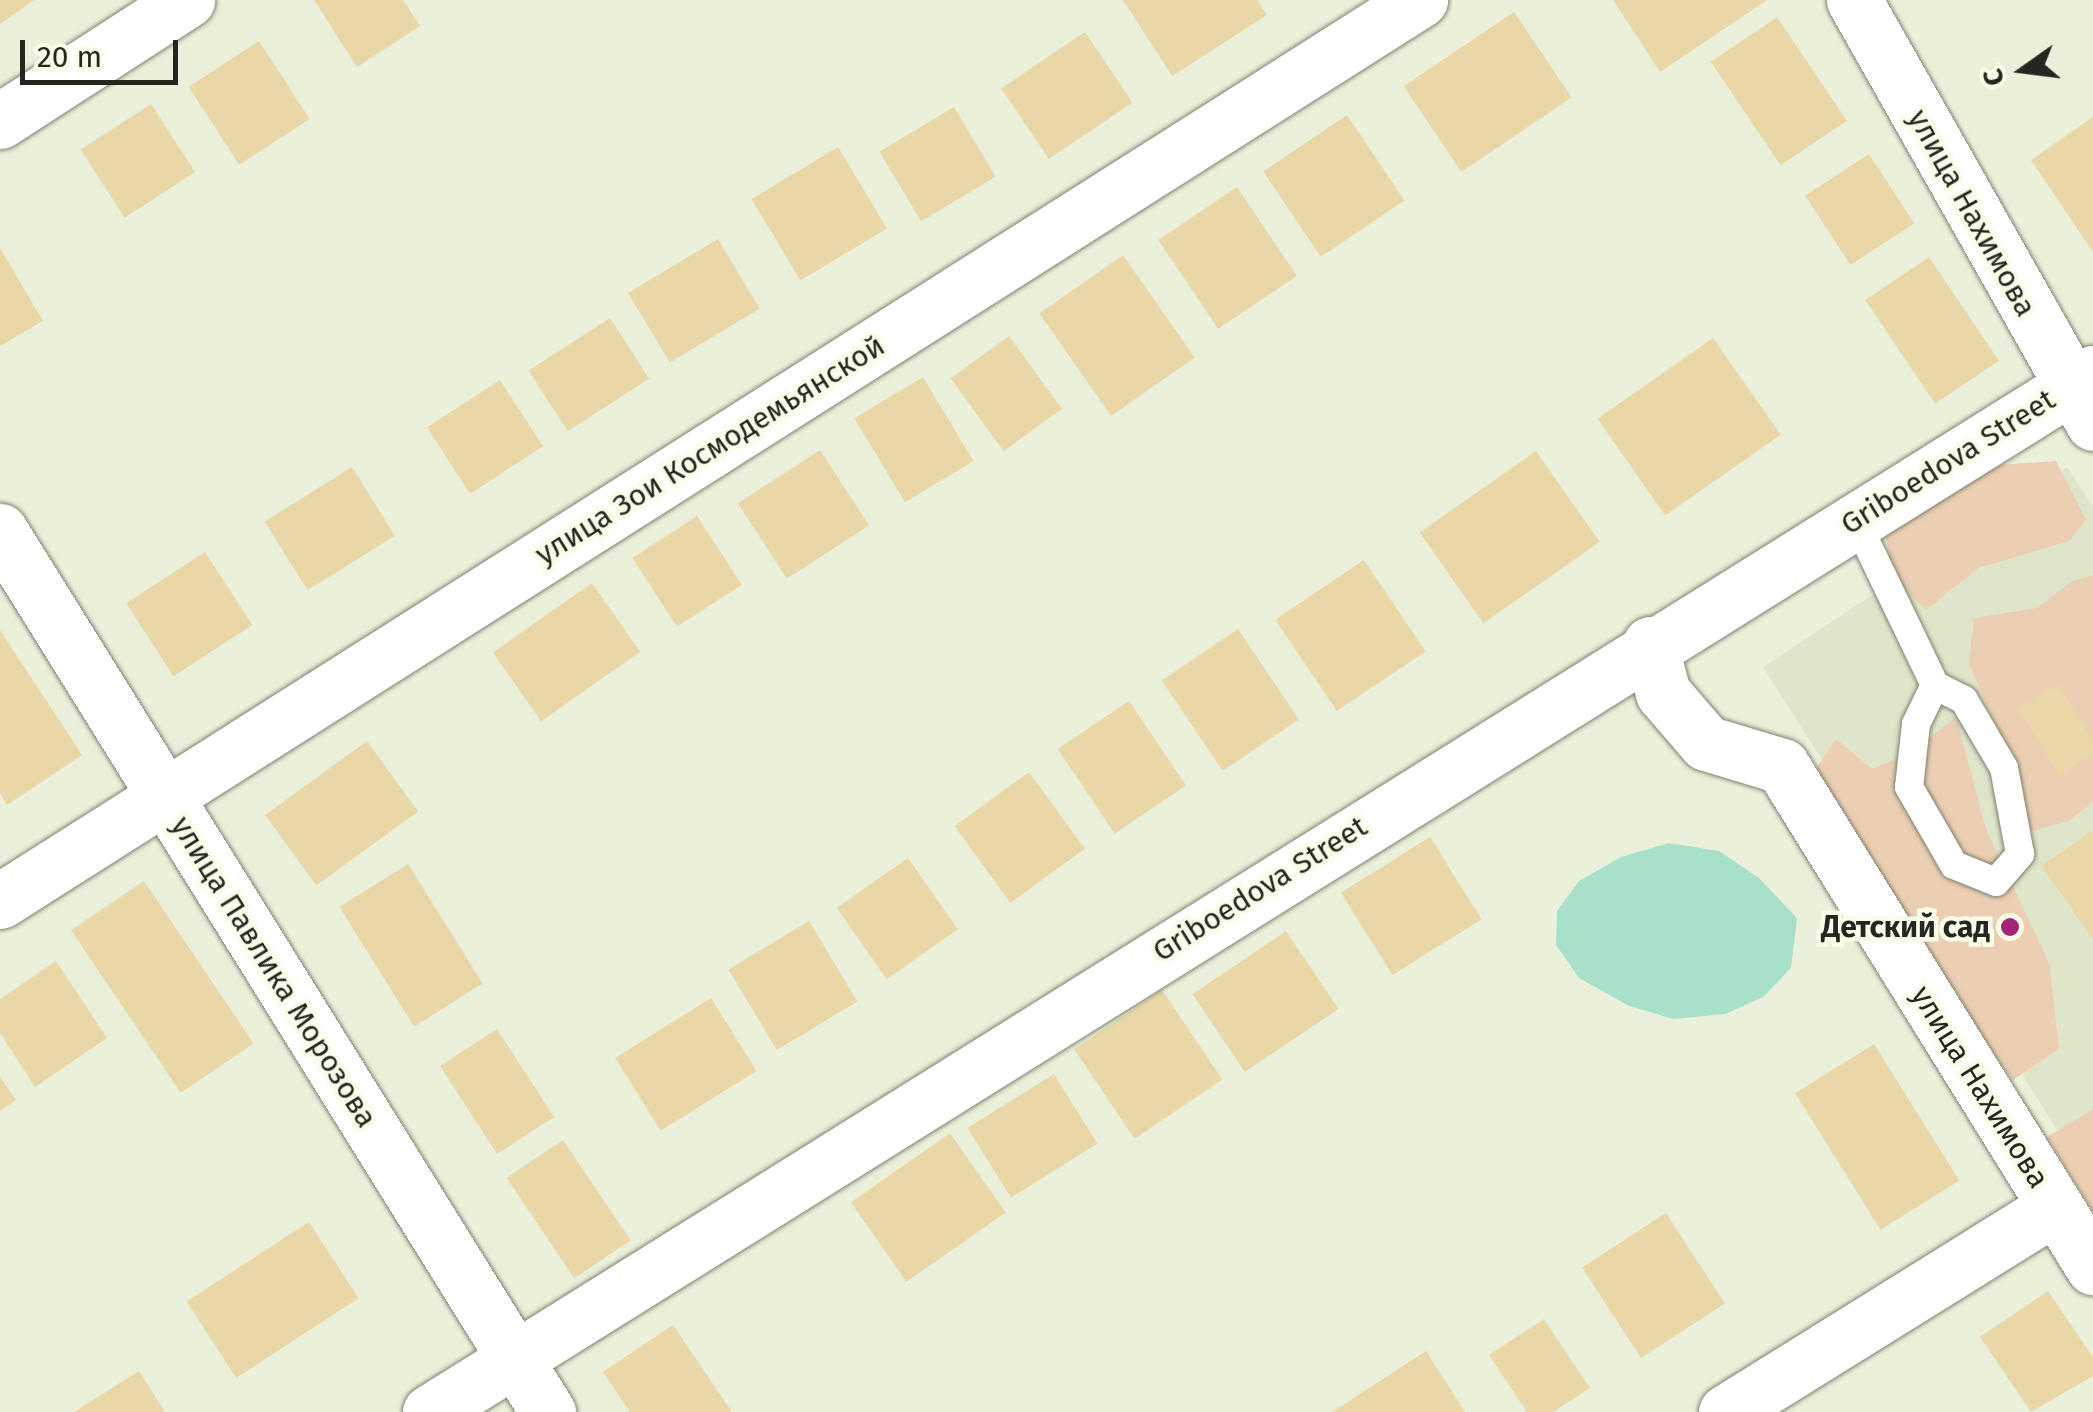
<!DOCTYPE html>
<html>
<head>
<meta charset="utf-8">
<style>
  body { margin:0 }
  #map { position:relative; width:2093px; height:1412px; overflow:hidden; background:#ebf0db; font-family:"Fira Sans",sans-serif }
  div>[style] { position:absolute }
  [style*='--x'] { left:calc(var(--x)*1px); top:calc(var(--y)*1px); width:calc(var(--w)*1px); rotate:calc(var(--a)*1deg) }
  .built>* { inset:0; background:#dfe5ca }
  .green>* { inset:0; background:#ecceb3 }
  .water>* { inset:0; background:#a8e0ca }
  .building>* { inset:0; background:#e9d7a8; transform-origin:0 0 }
  .roads { filter:drop-shadow(0 0 2px #7e826f) drop-shadow(0 0 2px #7e826f) }
  .lane>* { height:28px; margin:-14px; padding:0 14px; transform-origin:14px; border-radius:14px; background:#fff }
  .street>* { height:55px; margin:-27.5px; padding:0 27.5px; transform-origin:27.5px; border-radius:27.5px; background:#fff }
  .dots>* { width:28px; height:28px; translate:-50% -50%; box-sizing:border-box; border:5px solid #f9fde8; border-radius:50% }
  span { translate:-50% -50%; white-space:nowrap; text-align:center; line-height:1.15; -webkit-text-stroke:9px #f9fde8; paint-order:stroke }
  .street-label { font-size:30px; color:#25261f }
  .poi-label { font-size:30px; color:#25261f; font-weight:700 }
  .right { translate:-100% -50%; text-align:right }
  .north { position:absolute; left:1973px; top:20px; width:100px; height:100px; -webkit-text-stroke:8px #f9fde8; paint-order:stroke; rotate:256deg; font-size:28px; font-weight:700; line-height:40px; text-align:center; color:#25261f }
  .north::after { content:''; display:block; margin:auto; width:35px; height:45px; background:#25261f; clip-path:polygon(50% 0,100% 100%,50% 72%,0 100%) }
  .scale { position:absolute; left:20px; top:40px; width:158px; height:45px; box-sizing:border-box; border:5px solid #25261f; border-top:0; padding-left:12px; font-size:30px; line-height:35px; white-space:nowrap; color:#25261f; -webkit-text-stroke:8px #f9fde8; paint-order:stroke }
</style>
</head>
<body>
<div id="map">
  <div class="built">
    <i style="clip-path:polygon(2067px 467px,2093px 506px,2093px 1186px,1763px 667px)"></i>
  </div>
  <div class="green">
    <i style="clip-path:polygon(2056px 461px,2086px 520px,2069px 541px,1978px 568px,1926px 610px,1894px 580px,1885px 533px,1997px 465px)"></i>
    <i style="clip-path:polygon(2093px 575px,2093px 802px,2068px 821px,2028px 832px,2018px 776px,1969px 664px,1974px 618px,2037px 608px,2072px 581px)"></i>
    <i style="clip-path:polygon(1956px 717px,1986px 829px,2049px 963px,2059px 1049px,2013px 1080px,1903px 927px,1813px 773px,1836px 739px,1872px 769px,1909px 754px)"></i>
    <i style="clip-path:polygon(2093px 1109px,2093px 1211px,2047px 1137px)"></i>
  </div>
  <div class="water">
    <i style="clip-path:polygon(1669px 843px,1719px 851px,1759px 878px,1797px 918px,1791px 968px,1763px 997px,1725px 1014px,1674px 1019px,1629px 1006px,1579px 978px,1556px 945px,1557px 911px,1579px 881px,1621px 857px)"></i>
  </div>
  <div class="building">
    <i style="clip-path:polygon(0 0,34px 0,0 24px)"></i>
    <i style="clip-path:polygon(314px 0,403px 0,420px 26px,357px 67px)"></i>
    <i style="clip-path:polygon(1123px 0,1257px 0,1267px 15px,1172px 76px)"></i>
    <i style="clip-path:polygon(1613px 0,1767px 0,1660px 72px)"></i>
    <i style="left:1514px;top:12px;width:103px;height:133px;rotate:56deg"></i>
    <i style="left:1777px;top:17px;width:125px;height:80px;rotate:56deg"></i>
    <i style="left:1085px;top:32px;width:85px;height:101px;rotate:56deg"></i>
    <i style="left:259px;top:41px;width:93px;height:84px;rotate:57deg"></i>
    <i style="left:151px;top:104px;width:81px;height:84px;rotate:57deg"></i>
    <i style="left:954px;top:107px;width:81px;height:87px;rotate:59deg"></i>
    <i style="left:1347px;top:115px;width:103px;height:101px;rotate:56deg"></i>
    <i style="clip-path:polygon(2093px 117px,2093px 252px,2031px 160px)"></i>
    <i style="left:838px;top:147px;width:95px;height:101px;rotate:59deg"></i>
    <i style="left:1869px;top:154px;width:83px;height:76px;rotate:57deg"></i>
    <i style="left:1237px;top:187px;width:107px;height:95px;rotate:56deg"></i>
    <i style="left:718px;top:239px;width:81px;height:105px;rotate:59deg"></i>
    <i style="clip-path:polygon(0 248px,43px 321px,0 346px)"></i>
    <i style="left:1123px;top:255px;width:125px;height:102px;rotate:55deg"></i>
    <i style="left:1929px;top:257px;width:125px;height:77px;rotate:56deg"></i>
    <i style="left:610px;top:318px;width:72px;height:97px;rotate:57deg"></i>
    <i style="left:1009px;top:336px;width:90px;height:72px;rotate:54deg"></i>
    <i style="left:1713px;top:338px;width:118px;height:141px;rotate:55deg"></i>
    <i style="left:923px;top:377px;width:98px;height:80px;rotate:59deg"></i>
    <i style="left:500px;top:380px;width:79px;height:87px;rotate:57deg"></i>
    <i style="left:820px;top:450px;width:90px;height:98px;rotate:57deg"></i>
    <i style="left:1536px;top:451px;width:111px;height:142px;rotate:55deg"></i>
    <i style="left:352px;top:467px;width:81px;height:103px;rotate:58deg"></i>
    <i style="left:697px;top:516px;width:82px;height:77px;rotate:57deg"></i>
    <i style="left:205px;top:552px;width:87px;height:94px;rotate:57deg"></i>
    <i style="left:1364px;top:560px;width:110px;height:107px;rotate:56deg"></i>
    <i style="left:592px;top:583px;width:84px;height:121px;rotate:55deg"></i>
    <i style="left:1238px;top:629px;width:109px;height:92px;rotate:56deg"></i>
    <i style="clip-path:polygon(0 630px,82px 755px,7px 805px,0 793px)"></i>
    <i style="clip-path:polygon(2058px 685px,2093px 741px,2093px 754px,2059px 775px,2019px 709px)"></i>
    <i style="left:1129px;top:701px;width:102px;height:86px;rotate:56deg"></i>
    <i style="left:367px;top:741px;width:87px;height:126px;rotate:54deg"></i>
    <i style="left:1029px;top:772px;width:95px;height:92px;rotate:54deg"></i>
    <i style="clip-path:polygon(2093px 830px,2093px 940px,2042px 866px)"></i>
    <i style="left:1430px;top:837px;width:97px;height:105px;rotate:58deg"></i>
    <i style="left:908px;top:858px;width:87px;height:87px;rotate:55deg"></i>
    <i style="left:408px;top:864px;width:141px;height:81px;rotate:58deg"></i>
    <i style="left:144px;top:881px;width:196px;height:88px;rotate:56deg"></i>
    <i style="left:809px;top:921px;width:94px;height:94px;rotate:59deg"></i>
    <i style="left:1286px;top:931px;width:94px;height:113px;rotate:56deg"></i>
    <i style="clip-path:polygon(56px 961px,107px 1038px,35px 1087px,0 1033px,0 999px)"></i>
    <i style="left:1162px;top:990px;width:108px;height:106px;rotate:56deg"></i>
    <i style="left:711px;top:998px;width:86px;height:113px;rotate:58deg"></i>
    <i style="left:497px;top:1029px;width:105px;height:68px;rotate:57deg"></i>
    <i style="left:1874px;top:1044px;width:161px;height:93px;rotate:58deg"></i>
    <i style="left:1054px;top:1074px;width:82px;height:102px;rotate:58deg"></i>
    <i style="clip-path:polygon(0 1077px,16px 1100px,0 1111px)"></i>
    <i style="left:950px;top:1133px;width:97px;height:121px;rotate:55deg"></i>
    <i style="left:563px;top:1140px;width:121px;height:68px;rotate:56deg"></i>
    <i style="left:1666px;top:1213px;width:108px;height:100px;rotate:57deg"></i>
    <i style="left:309px;top:1222px;width:91px;height:146px;rotate:57deg"></i>
    <i style="clip-path:polygon(2048px 1291px,2093px 1357px,2093px 1376px,2031px 1412px,1980px 1337px)"></i>
    <i style="clip-path:polygon(1544px 1319px,1590px 1388px,1553px 1412px,1527px 1412px,1489px 1355px)"></i>
    <i style="clip-path:polygon(673px 1325px,732px 1412px,630px 1412px,603px 1372px)"></i>
    <i style="clip-path:polygon(1426px 1351px,1465px 1412px,1332px 1412px)"></i>
    <i style="clip-path:polygon(139px 1371px,165px 1412px,74px 1412px)"></i>
  </div>
  <div class="roads">
    <div class="lane">
      <i style="--x:1855;--y:519;--w:184;--a:64.3"></i>
      <i style="--x:1935;--y:685;--w:43;--a:116"></i>
      <i style="--x:1916;--y:724;--w:63;--a:96.3"></i>
      <i style="--x:1909;--y:787;--w:90;--a:60"></i>
      <i style="--x:1954;--y:865;--w:45;--a:22"></i>
      <i style="--x:1996;--y:882;--w:37;--a:-49"></i>
      <i style="--x:2020;--y:854;--w:87;--a:-100.5"></i>
      <i style="--x:2004;--y:768;--w:79;--a:-120.5"></i>
      <i style="--x:1964;--y:700;--w:33;--a:-153"></i>
    </div>
    <div class="street">
      <i style="--x:1854;--y:0;--w:486;--a:60.5"></i>
      <i style="--x:0;--y:121;--w:223;--a:-32.9"></i>
      <i style="--x:0;--y:531;--w:1038;--a:58.12"></i>
      <i style="--x:1650;--y:644;--w:51;--a:75.1"></i>
      <i style="--x:1663;--y:693;--w:66;--a:49.3"></i>
      <i style="--x:1706;--y:743;--w:79;--a:16.8"></i>
      <i style="--x:1782;--y:766;--w:590;--a:58.17"></i>
      <i style="--x:0;--y:901;--w:1682;--a:-32.4"></i>
      <i style="--x:430;--y:1412;--w:1961;--a:-32"></i>
      <i style="--x:1726;--y:1412;--w:386;--a:-31.9"></i>
    </div>
  </div>
  <div class="dots">
    <i style="left:2010px;top:927px;background:#a42577"></i>
  </div>
  <div class="street-label">
    <span style="left:1972px;top:213px;rotate:61deg">улица Нахимова</span>
    <span style="left:710px;top:450px;rotate:-32deg">улица Зои Космодемьянской</span>
    <span style="left:1948px;top:462px;rotate:-32deg">Griboedova Street</span>
    <span style="left:1260px;top:889px;rotate:-32deg">Griboedova Street</span>
    <span style="left:274px;top:972px;rotate:58deg">улица Павлика Морозова</span>
    <span style="left:1980px;top:1087px;rotate:58deg">улица Нахимова</span>
  </div>
  <div class="poi-label">
    <span class="right" style="left:1990px;top:927px">Детский сад</span>
  </div>
  <div class="north">С</div>
  <div class="scale">20 m</div>
</div>
</body>
</html>
